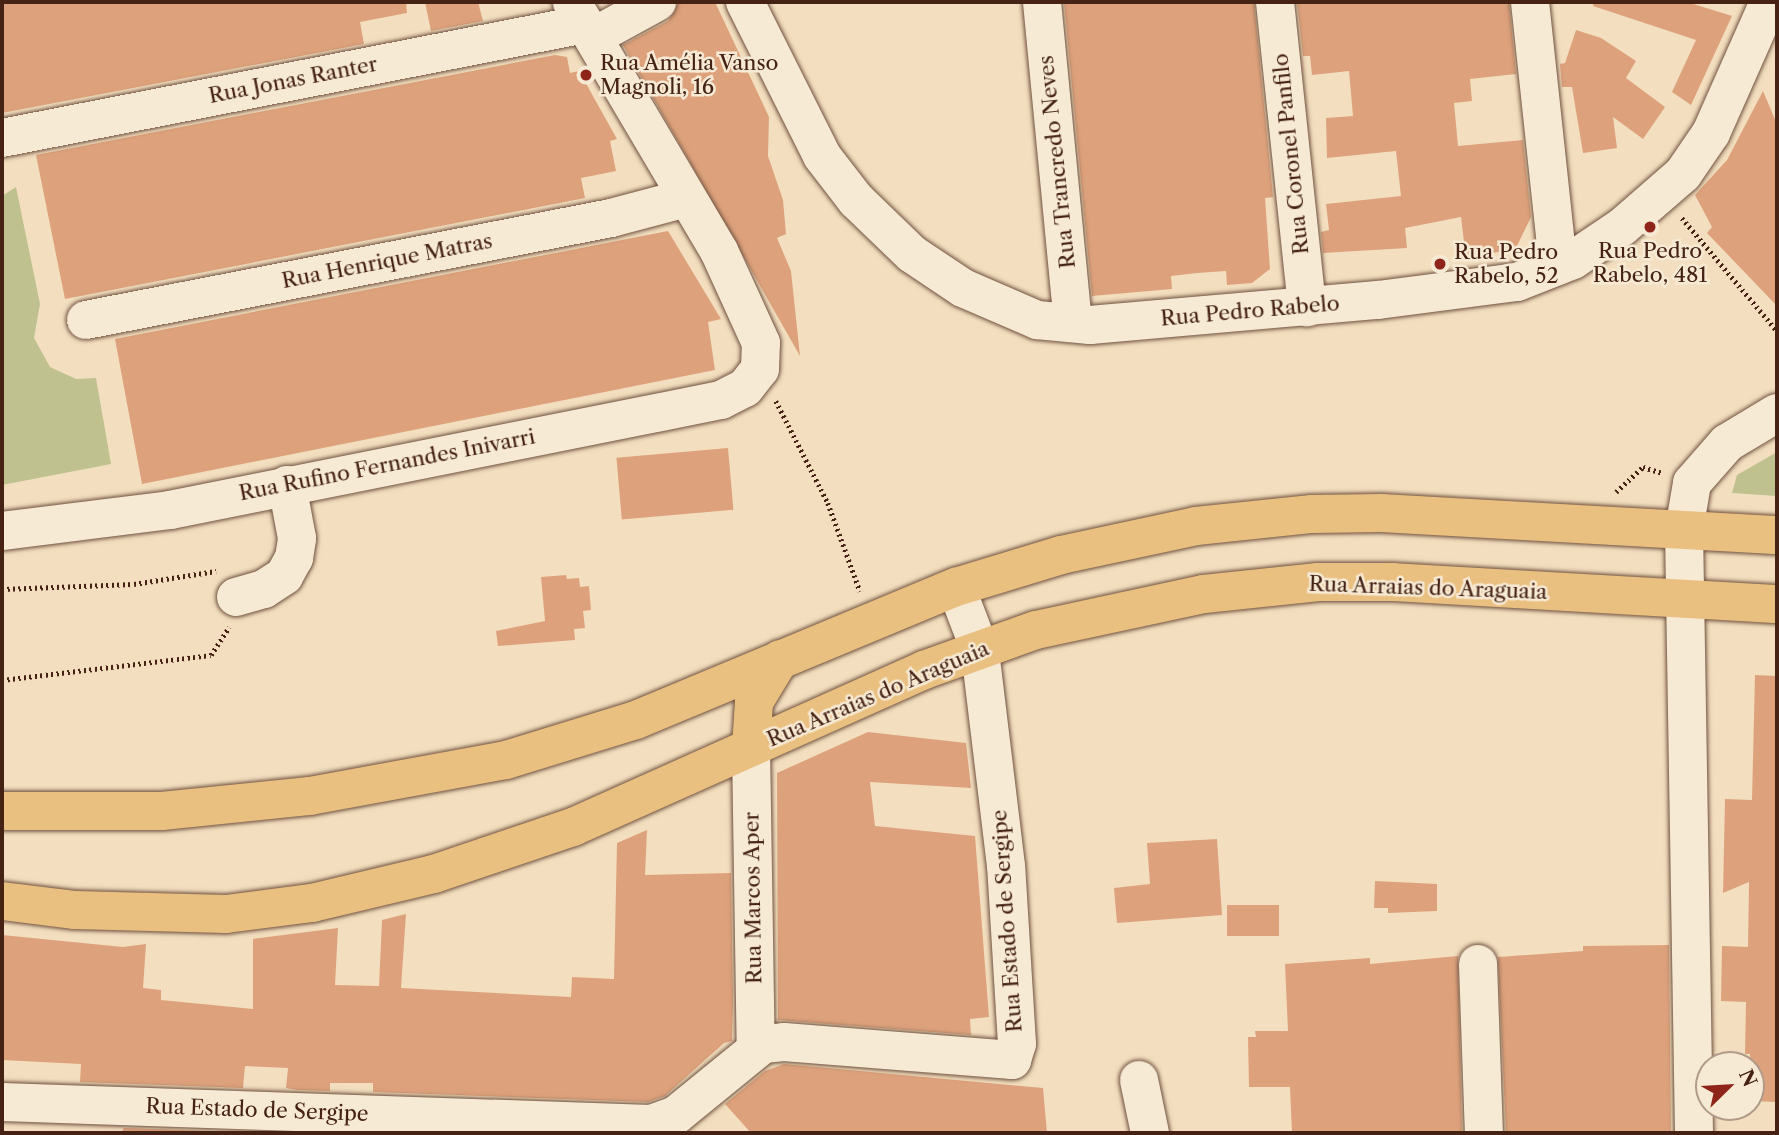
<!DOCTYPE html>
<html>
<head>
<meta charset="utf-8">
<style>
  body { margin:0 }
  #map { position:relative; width:1779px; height:1135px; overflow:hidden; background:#f3dfbf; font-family:"Libre Caslon Text",serif }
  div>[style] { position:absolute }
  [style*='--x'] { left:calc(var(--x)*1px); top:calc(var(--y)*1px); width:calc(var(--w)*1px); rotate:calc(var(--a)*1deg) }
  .green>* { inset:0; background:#bfc18f }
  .building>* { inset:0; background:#dda27c; transform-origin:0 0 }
  .path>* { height:4.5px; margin-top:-2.25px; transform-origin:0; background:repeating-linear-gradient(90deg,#452214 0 2px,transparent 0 5.5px) }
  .roads { filter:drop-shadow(0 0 2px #70513f) drop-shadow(0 0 2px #70513f) }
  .minor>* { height:38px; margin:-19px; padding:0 19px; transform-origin:19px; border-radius:19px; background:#f7ead5 }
  .major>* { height:38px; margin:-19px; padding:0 19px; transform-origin:19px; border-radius:19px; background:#eac080 }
  .dots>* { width:19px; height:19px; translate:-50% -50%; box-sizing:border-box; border:4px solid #f7ead5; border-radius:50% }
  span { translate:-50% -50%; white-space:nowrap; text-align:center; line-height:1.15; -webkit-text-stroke:5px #f7ead5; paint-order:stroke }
  .poi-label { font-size:21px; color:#452214 }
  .left { translate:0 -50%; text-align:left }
  .street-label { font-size:21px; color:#452214 }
  .frame { position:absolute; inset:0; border:4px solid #452214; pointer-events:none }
  .north { position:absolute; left:1695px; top:1051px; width:70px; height:70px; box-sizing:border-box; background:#f7ead5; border:2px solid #b09a88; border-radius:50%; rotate:66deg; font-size:19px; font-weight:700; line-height:28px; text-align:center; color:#452214 }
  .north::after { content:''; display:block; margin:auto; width:24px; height:32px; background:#8f2418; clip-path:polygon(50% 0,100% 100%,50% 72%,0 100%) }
</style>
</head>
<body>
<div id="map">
  <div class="green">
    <i style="clip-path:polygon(16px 187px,40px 304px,34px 338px,50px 367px,76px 379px,96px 378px,111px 464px,2px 485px,2px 196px)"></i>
    <i style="clip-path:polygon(1777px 452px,1777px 496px,1732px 493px,1737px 475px)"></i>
  </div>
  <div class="building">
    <i style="clip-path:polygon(2px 2px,406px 2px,407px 13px,360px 22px,364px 44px,2px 113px)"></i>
    <i style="clip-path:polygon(425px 2px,478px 2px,483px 21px,431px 31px)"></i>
    <i style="clip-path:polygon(679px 2px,715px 2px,769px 117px,768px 156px,783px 200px,786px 234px,777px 238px,791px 271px,800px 356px,623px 45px,668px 21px)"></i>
    <i style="clip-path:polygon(1064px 2px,1254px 2px,1273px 197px,1265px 198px,1270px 269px,1252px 283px,1227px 285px,1226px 271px,1197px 273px,1171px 276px,1172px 289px,1092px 296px)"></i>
    <i style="clip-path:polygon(1297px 2px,1509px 2px,1516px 74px,1470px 79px,1472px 101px,1454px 103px,1458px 146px,1523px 140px,1531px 217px,1516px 248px,1466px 259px,1461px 217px,1405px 228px,1407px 248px,1323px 253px,1321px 232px,1329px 230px,1326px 204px,1401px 196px,1396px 151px,1327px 158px,1326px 118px,1353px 116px,1349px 71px,1312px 75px,1310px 56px,1303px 56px)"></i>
    <i style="clip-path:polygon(1594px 2px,1687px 2px,1732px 16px,1691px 105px,1672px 92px,1696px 40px,1593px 6px)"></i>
    <i style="clip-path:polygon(1576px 30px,1601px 38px,1636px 61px,1626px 78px,1665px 107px,1643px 139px,1613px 117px,1617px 148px,1583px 153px,1572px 87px,1562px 87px,1560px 64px,1565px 63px)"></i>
    <i style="clip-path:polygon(555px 55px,567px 57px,570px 73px,579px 71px,617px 139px,610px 141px,616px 171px,581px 178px,585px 198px,65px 299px,36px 155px)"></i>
    <i style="clip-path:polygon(1763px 91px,1777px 124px,1777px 306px,1707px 233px,1712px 227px,1695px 195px,1727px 160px)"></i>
    <i style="clip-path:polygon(668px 231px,721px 319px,708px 322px,715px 370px,142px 484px,115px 339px)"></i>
    <i style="left:728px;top:448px;width:62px;height:112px;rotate:85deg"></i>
    <i style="clip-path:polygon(566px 575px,567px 579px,579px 578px,580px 587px,589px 586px,591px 610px,583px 611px,585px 628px,574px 629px,575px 640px,498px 646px,496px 631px,545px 621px,541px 577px)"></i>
    <i style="clip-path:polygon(1755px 675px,1777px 676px,1777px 1102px,1751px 1101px,1750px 1054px,1745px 1054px,1746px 1002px,1721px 1001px,1722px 946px,1748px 947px,1749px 882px,1723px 893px,1725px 799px,1752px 800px)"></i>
    <i style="clip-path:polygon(868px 732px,966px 743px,971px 788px,870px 782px,875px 826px,975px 836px,989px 1017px,970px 1019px,971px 1035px,778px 1020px,777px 773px)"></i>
    <i style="clip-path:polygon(647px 830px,645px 875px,731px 873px,733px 1003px,732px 1041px,724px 1043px,665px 1096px,648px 1102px,373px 1092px,373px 1083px,330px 1083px,330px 1091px,297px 1090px,286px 1088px,288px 1068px,245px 1066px,243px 1088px,80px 1082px,81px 1064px,2px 1060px,2px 935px,123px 947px,146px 944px,143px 988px,161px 990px,161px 1000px,253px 1009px,253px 939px,338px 928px,335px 985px,379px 986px,382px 920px,406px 914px,401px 988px,571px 997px,572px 977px,614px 979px,617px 843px)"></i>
    <i style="clip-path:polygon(1217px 839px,1222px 915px,1117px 923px,1114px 888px,1150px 884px,1147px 843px)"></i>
    <i style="clip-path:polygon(1375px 881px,1437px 884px,1437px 911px,1388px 913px,1388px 908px,1374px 908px)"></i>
    <i style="left:1279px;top:905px;width:31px;height:52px;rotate:90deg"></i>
    <i style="clip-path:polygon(1669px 945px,1671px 1133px,1506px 1133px,1498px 957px,1583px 951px,1583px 946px)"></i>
    <i style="clip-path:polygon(1458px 956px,1462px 1133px,1292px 1133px,1290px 1087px,1249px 1087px,1248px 1037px,1256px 1037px,1255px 1031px,1288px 1031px,1285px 964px,1370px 958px,1370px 964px)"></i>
    <i style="clip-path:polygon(784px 1064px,1043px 1088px,1047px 1133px,751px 1133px,725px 1104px,765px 1071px)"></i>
    <i style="clip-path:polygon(124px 1128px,240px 1132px,121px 1133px)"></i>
  </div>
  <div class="path">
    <i style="--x:1682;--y:218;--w:148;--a:49.9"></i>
    <i style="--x:776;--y:401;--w:114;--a:63"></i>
    <i style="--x:828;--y:503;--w:94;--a:70"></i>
    <i style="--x:1616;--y:492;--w:37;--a:-43"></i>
    <i style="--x:1643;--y:467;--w:21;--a:17"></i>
    <i style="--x:2;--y:589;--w:132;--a:-2.2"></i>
    <i style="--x:134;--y:584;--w:83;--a:-9"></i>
    <i style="--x:2;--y:680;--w:210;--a:-6.8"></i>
    <i style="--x:211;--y:655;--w:33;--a:-57"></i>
  </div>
  <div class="roads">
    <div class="minor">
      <i style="--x:745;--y:2;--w:172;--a:63.4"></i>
      <i style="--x:822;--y:156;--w:56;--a:52.3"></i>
      <i style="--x:856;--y:200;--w:78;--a:44"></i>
      <i style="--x:912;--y:254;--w:61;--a:33.7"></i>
      <i style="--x:963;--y:288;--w:81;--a:23.4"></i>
      <i style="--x:1037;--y:320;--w:53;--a:5.4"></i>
      <i style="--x:1090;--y:325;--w:289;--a:-5"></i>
      <i style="--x:1378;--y:300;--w:140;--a:-7.4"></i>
      <i style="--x:1517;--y:282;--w:60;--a:-21.4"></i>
      <i style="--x:1573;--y:260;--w:59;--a:-34"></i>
      <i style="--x:1622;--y:227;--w:81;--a:-41"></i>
      <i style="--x:1683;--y:174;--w:50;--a:-55.7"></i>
      <i style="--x:1711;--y:133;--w:143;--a:-66.1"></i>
      <i style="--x:1042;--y:2;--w:322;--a:84.5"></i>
      <i style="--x:1275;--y:2;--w:307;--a:84"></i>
      <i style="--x:1530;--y:2;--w:265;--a:83.9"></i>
      <i style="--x:593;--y:37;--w:73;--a:-28.7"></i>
      <i style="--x:2;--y:138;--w:594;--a:-11.06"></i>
      <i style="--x:86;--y:320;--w:535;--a:-10.99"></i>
      <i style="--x:611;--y:218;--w:78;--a:-14.9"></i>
      <i style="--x:2;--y:531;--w:169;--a:-7.1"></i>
      <i style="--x:170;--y:510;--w:562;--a:-11.29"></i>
      <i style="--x:721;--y:400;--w:27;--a:-27"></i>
      <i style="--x:745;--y:388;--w:24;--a:-52"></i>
      <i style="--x:760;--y:369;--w:26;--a:-88"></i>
      <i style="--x:761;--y:343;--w:101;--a:-114.5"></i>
      <i style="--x:719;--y:251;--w:289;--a:-120.6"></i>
      <i style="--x:236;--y:597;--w:29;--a:-16"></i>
      <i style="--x:264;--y:589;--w:24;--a:-33"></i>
      <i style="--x:284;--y:576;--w:21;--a:-61"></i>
      <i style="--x:294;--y:558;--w:20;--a:-81"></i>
      <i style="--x:297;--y:538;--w:54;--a:-100.7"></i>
      <i style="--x:751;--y:747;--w:302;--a:89.1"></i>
      <i style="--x:1478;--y:964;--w:169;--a:88"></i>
      <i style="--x:1139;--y:1080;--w:54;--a:78.3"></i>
      <i style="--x:2;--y:1102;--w:649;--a:1.94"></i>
      <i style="--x:651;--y:1124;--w:27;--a:-20"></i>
      <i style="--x:676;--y:1115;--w:112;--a:-39.2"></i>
      <i style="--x:763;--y:1044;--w:21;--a:-5"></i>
      <i style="--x:784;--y:1042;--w:229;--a:4.5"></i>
      <i style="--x:1012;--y:1060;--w:17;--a:-73"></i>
      <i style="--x:1017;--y:1044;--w:178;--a:-93.5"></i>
      <i style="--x:1006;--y:866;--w:218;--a:-96.9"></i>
      <i style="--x:980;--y:650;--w:67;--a:-110.9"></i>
      <i style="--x:1694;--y:1133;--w:603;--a:-90.95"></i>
      <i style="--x:1684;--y:530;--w:48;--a:-80.3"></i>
      <i style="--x:1692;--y:483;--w:53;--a:-48.8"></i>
      <i style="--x:1727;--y:443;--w:58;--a:-31"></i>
    </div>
    <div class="major">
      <i style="--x:751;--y:747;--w:45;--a:-86.2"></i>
      <i style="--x:754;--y:702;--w:50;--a:-58.8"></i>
      <i style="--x:2;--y:811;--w:160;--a:0"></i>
      <i style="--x:162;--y:811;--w:149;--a:-5.8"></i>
      <i style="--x:310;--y:796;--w:199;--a:-10.4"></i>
      <i style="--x:506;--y:760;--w:136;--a:-17.1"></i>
      <i style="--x:636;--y:720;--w:347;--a:-22.6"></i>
      <i style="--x:956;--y:587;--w:110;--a:-16.9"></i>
      <i style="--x:1061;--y:555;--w:138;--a:-12.1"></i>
      <i style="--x:1196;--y:526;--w:117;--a:-5.9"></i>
      <i style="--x:1312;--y:514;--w:70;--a:-0.8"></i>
      <i style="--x:1382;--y:513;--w:396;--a:3.2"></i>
      <i style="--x:2;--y:901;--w:74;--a:7"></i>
      <i style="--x:75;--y:910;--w:151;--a:1.5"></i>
      <i style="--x:226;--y:914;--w:87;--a:-7.3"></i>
      <i style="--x:312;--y:903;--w:125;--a:-13.4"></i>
      <i style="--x:434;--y:874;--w:147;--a:-18.7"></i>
      <i style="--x:573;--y:827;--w:385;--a:-24.1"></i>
      <i style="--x:924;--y:670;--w:119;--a:-19.7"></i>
      <i style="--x:1036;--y:630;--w:172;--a:-12.1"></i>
      <i style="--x:1204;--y:594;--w:115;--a:-6"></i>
      <i style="--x:1318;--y:582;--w:74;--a:0"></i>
      <i style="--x:1392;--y:582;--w:386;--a:3.3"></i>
    </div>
  </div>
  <div class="dots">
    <i style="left:586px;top:75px;background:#8f2418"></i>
    <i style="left:1650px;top:227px;background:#8f2418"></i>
    <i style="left:1440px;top:264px;background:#8f2418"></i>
  </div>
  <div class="poi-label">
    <span class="left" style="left:600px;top:75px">Rua Amélia Vanso<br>Magnoli, 16</span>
    <span style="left:1650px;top:263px">Rua Pedro<br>Rabelo, 481</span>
    <span class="left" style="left:1454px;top:264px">Rua Pedro<br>Rabelo, 52</span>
  </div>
  <div class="street-label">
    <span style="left:293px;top:80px;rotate:-11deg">Rua Jonas Ranter</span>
    <span style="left:1291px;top:154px;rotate:-96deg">Rua Coronel Panfilo</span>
    <span style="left:1057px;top:162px;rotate:-96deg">Rua Trancredo Neves</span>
    <span style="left:387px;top:261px;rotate:-11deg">Rua Henrique Matras</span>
    <span style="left:1250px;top:311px;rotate:-5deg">Rua Pedro Rabelo</span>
    <span style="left:387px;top:465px;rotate:-11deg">Rua Rufino Fernandes Inivarri</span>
    <span style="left:1428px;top:588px;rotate:2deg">Rua Arraias do Araguaia</span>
    <span style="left:878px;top:694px;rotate:-23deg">Rua Arraias do Araguaia</span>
    <span style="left:753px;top:898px;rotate:-91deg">Rua Marcos Aper</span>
    <span style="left:1007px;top:921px;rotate:-94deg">Rua Estado de Sergipe</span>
    <span style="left:257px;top:1110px;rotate:2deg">Rua Estado de Sergipe</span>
  </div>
  <div class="frame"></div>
  <div class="north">N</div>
</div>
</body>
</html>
